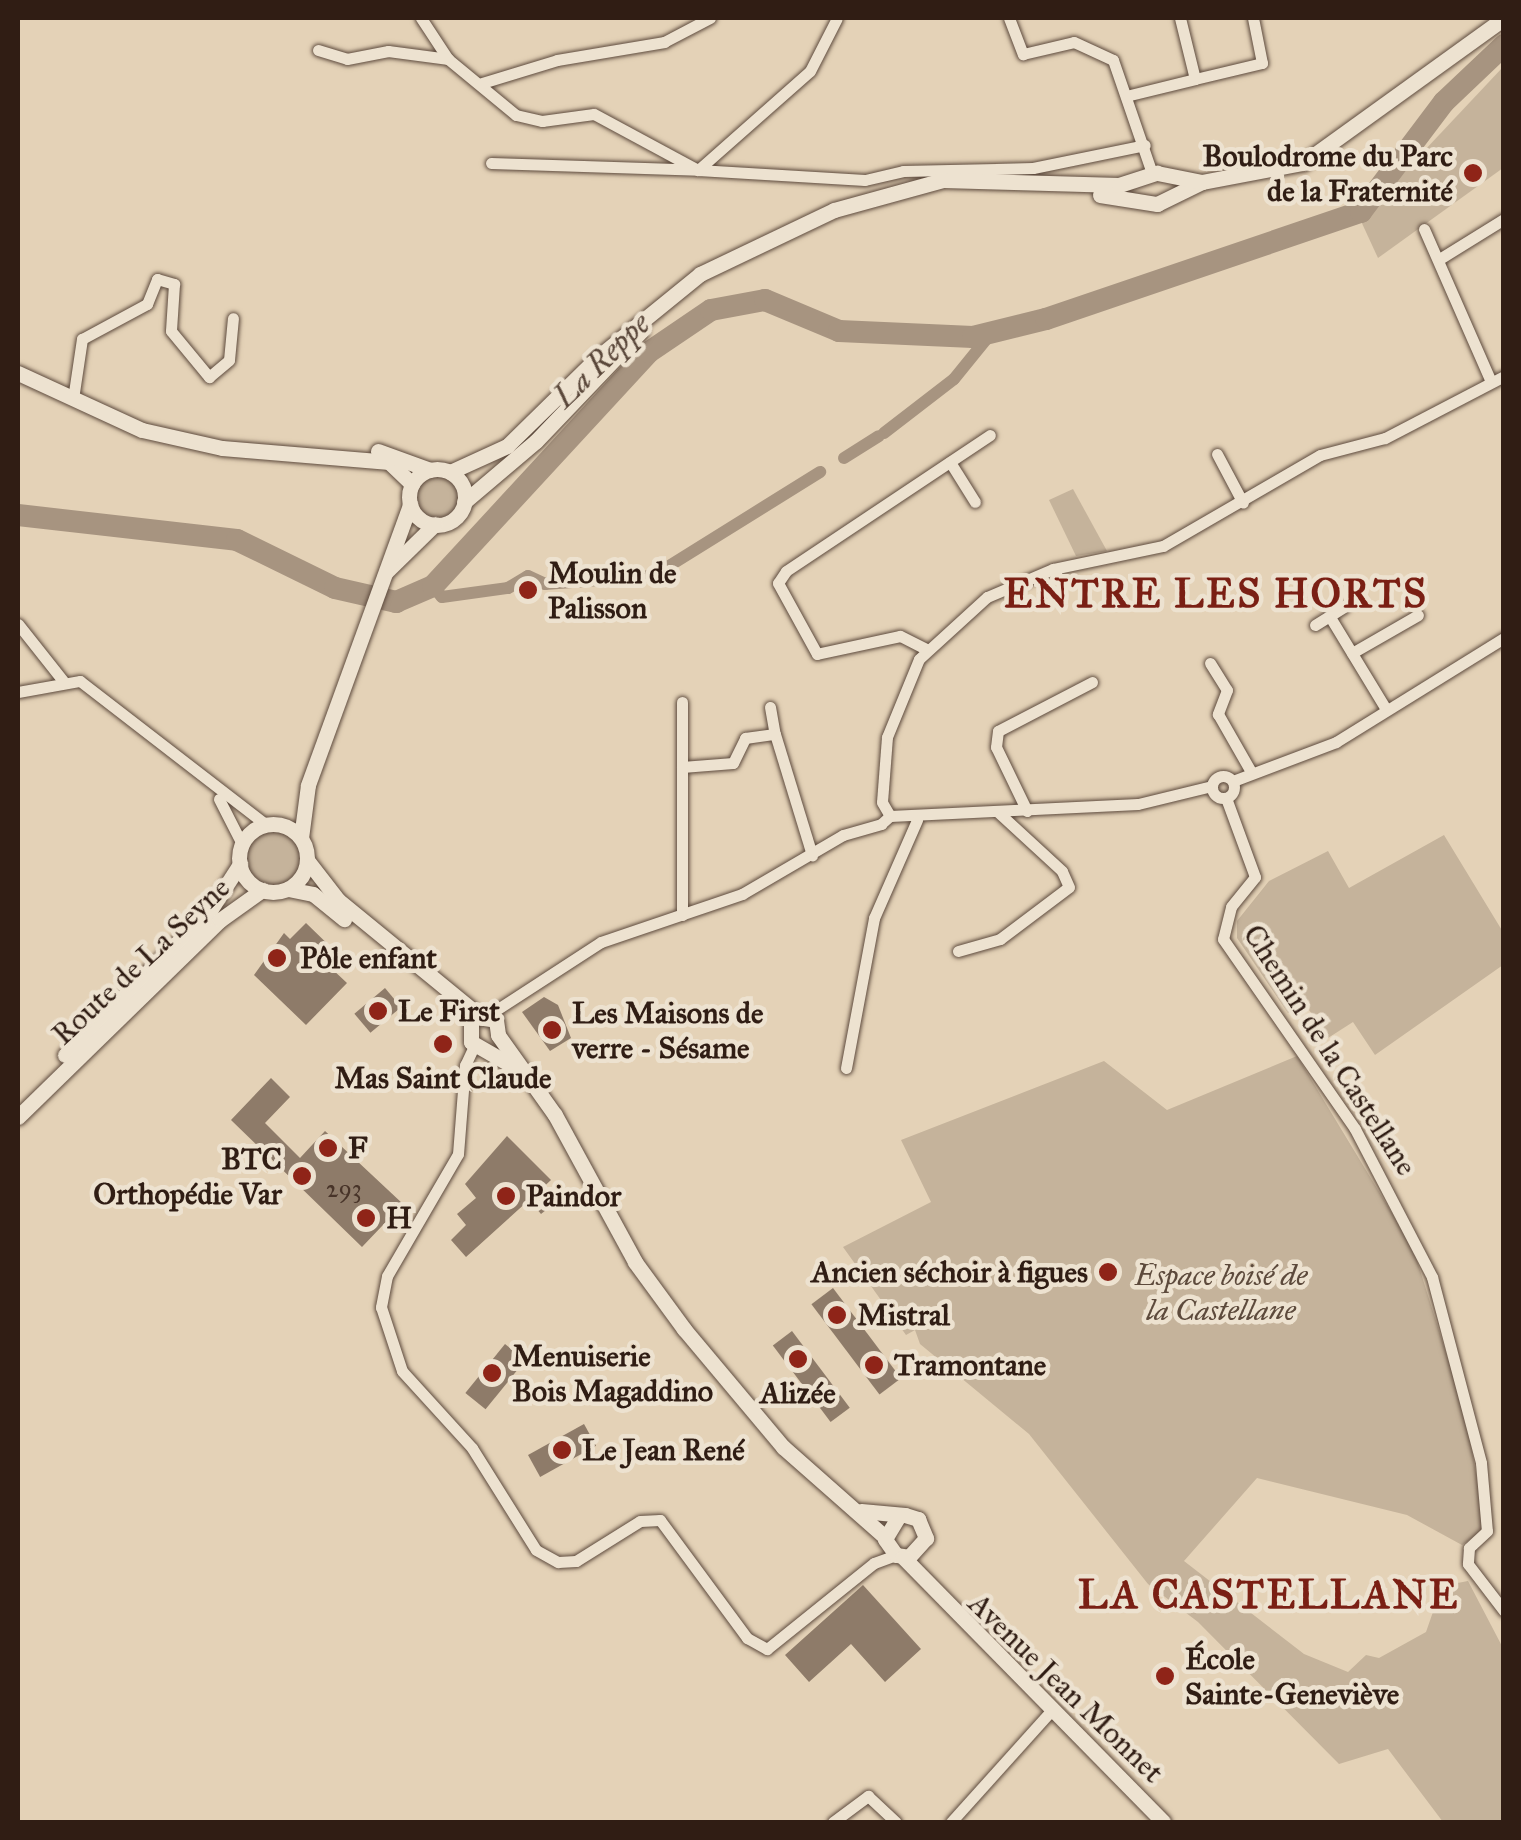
<!DOCTYPE html>
<html>
<head>
<meta charset="utf-8">
<style>
  body { margin:0 }
  #map { position:relative; width:1521px; height:1840px; overflow:hidden; background:#e4d2b7; font-family:"IM FELL Great Primer",serif }
  div>[style] { position:absolute }
  [style*='--x'] { left:calc(var(--x)*1px); top:calc(var(--y)*1px); width:calc(var(--w)*1px); rotate:calc(var(--a)*1deg) }
  .green>* { inset:0; background:#c5b39b }
  .round { border-radius:50% }
  .canal>* { height:12px; margin:-6px; padding:0 6px; transform-origin:6px; border-radius:6px; background:#a79480 }
  .river>* { height:22px; margin:-11px; padding:0 11px; transform-origin:11px; border-radius:11px; background:#a79480 }
  .building>* { inset:0; background:#8e7b69; transform-origin:0 0 }
  .roads { filter:drop-shadow(0 0 2px #5d4a3d) drop-shadow(0 0 2px #5d4a3d) }
  .minor>* { height:11px; margin:-5.5px; padding:0 5.5px; transform-origin:5.5px; border-radius:5.5px; background:#ede2d0 }
  .minor>.ring { margin:-5.5px; padding:0; box-sizing:content-box; background:none; border:11px solid #ede2d0; border-radius:50% }
  .secondary>* { height:15px; margin:-7.5px; padding:0 7.5px; transform-origin:7.5px; border-radius:7.5px; background:#ede2d0 }
  .secondary>.ring { margin:-7.5px; padding:0; box-sizing:content-box; background:none; border:15px solid #ede2d0; border-radius:50% }
  .dots>* { width:28px; height:28px; translate:-50% -50%; box-sizing:border-box; border:5px solid #ede2d0; border-radius:50% }
  span { translate:-50% -50%; white-space:nowrap; text-align:center; line-height:1.15; -webkit-text-stroke:9px #ede2d0; paint-order:stroke }
  .number-label { font-size:25px; color:#483429 }
  .number-label span { -webkit-text-stroke-width:0 }
  .poi-label { font-size:30px; color:#301d14; font-weight:700 }
  .right { translate:-100% -50%; text-align:right }
  .left { translate:0 -50%; text-align:left }
  .street-label { font-size:30px; color:#301d14 }
  .park-label { font-size:30px; color:#5d4a3c; font-style:italic }
  .water-label { font-size:32px; color:#5a473a; font-style:italic }
  .district-label { font-size:40px; color:#7a1f14; font-weight:700; letter-spacing:2.5px }
  .frame { position:absolute; inset:0; border:20px solid #301d14; pointer-events:none }
</style>
</head>
<body>
<div id="map">
  <div class="green">
    <i style="clip-path:polygon(1503px 67px,1503px 168px,1378px 258px,1360px 219px)"></i>
    <i class="round" style="left:410px;top:470px;width:54px;height:54px"></i>
    <i style="clip-path:polygon(1073px 489px,1107px 551px,1076px 556px,1049px 500px)"></i>
    <i class="round" style="left:239px;top:824px;width:68px;height:68px"></i>
    <i style="clip-path:polygon(1444px 835px,1503px 932px,1503px 965px,1375px 1055px,1353px 1022px,1328px 1038px,1305px 1004px,1288px 1013px,1237px 938px,1237px 921px,1269px 881px,1328px 851px,1349px 888px)"></i>
    <i style="clip-path:polygon(1297px 1056px,1413px 1248px,1465px 1413px,1486px 1528px,1462px 1545px,1407px 1515px,1257px 1478px,1184px 1561px,1304px 1654px,1348px 1672px,1366px 1655px,1379px 1658px,1426px 1632px,1442px 1586px,1468px 1581px,1503px 1648px,1503px 1822px,1443px 1822px,1388px 1749px,1339px 1764px,1198px 1622px,1148px 1584px,1029px 1434px,920px 1344px,915px 1330px,906px 1335px,843px 1247px,931px 1202px,901px 1140px,1104px 1061px,1167px 1110px)"></i>
  </div>
  <div class="canal">
    <i style="--x:884;--y:433;--w:88;--a:-37.6"></i>
    <i style="--x:954;--y:379;--w:55;--a:-50.9"></i>
    <i style="--x:844;--y:458;--w:41;--a:-32.2"></i>
    <i style="--x:433;--y:586;--w:14;--a:51"></i>
    <i style="--x:442;--y:597;--w:67;--a:-7.8"></i>
    <i style="--x:508;--y:588;--w:23;--a:-31"></i>
    <i style="--x:528;--y:576;--w:19;--a:25"></i>
    <i style="--x:545;--y:584;--w:108;--a:-4.2"></i>
    <i style="--x:653;--y:576;--w:197;--a:-31.9"></i>
  </div>
  <div class="river">
    <i style="--x:18;--y:515;--w:220;--a:6.5"></i>
    <i style="--x:237;--y:540;--w:109;--a:26.1"></i>
    <i style="--x:335;--y:588;--w:63;--a:12.9"></i>
    <i style="--x:396;--y:602;--w:40;--a:-23.4"></i>
    <i style="--x:433;--y:586;--w:318;--a:-47.3"></i>
    <i style="--x:649;--y:352;--w:75;--a:-34.1"></i>
    <i style="--x:711;--y:310;--w:55;--a:-10.5"></i>
    <i style="--x:765;--y:300;--w:80;--a:22.7"></i>
    <i style="--x:839;--y:331;--w:134;--a:2.6"></i>
    <i style="--x:973;--y:337;--w:75;--a:-13.9"></i>
    <i style="--x:1046;--y:319;--w:333;--a:-18.8"></i>
    <i style="--x:1361;--y:212;--w:138;--a:-53"></i>
    <i style="--x:1444;--y:102;--w:83;--a:-43.5"></i>
  </div>
  <div class="building">
    <i style="clip-path:polygon(306px 923px,341px 957px,331px 968px,347px 983px,306px 1025px,254px 975px,284px 933px,290px 939px)"></i>
    <i style="left:385px;top:988px;width:25px;height:40px;rotate:50deg"></i>
    <i style="clip-path:polygon(544px 997px,558px 1005px,571px 1038px,550px 1051px,522px 1012px)"></i>
    <i style="clip-path:polygon(271px 1078px,290px 1097px,265px 1123px,300px 1158px,325px 1131px,403px 1204px,362px 1247px,231px 1120px)"></i>
    <i style="clip-path:polygon(507px 1136px,551px 1180px,536px 1194px,546px 1210px,541px 1214px,529px 1200px,466px 1257px,451px 1240px,466px 1225px,457px 1214px,476px 1198px,465px 1184px)"></i>
    <i style="left:833px;top:1288px;width:113px;height:27px;rotate:53deg"></i>
    <i style="left:792px;top:1331px;width:96px;height:24px;rotate:53deg"></i>
    <i style="left:505px;top:1344px;width:26px;height:63px;rotate:39deg"></i>
    <i style="left:584px;top:1424px;width:25px;height:64px;rotate:61deg"></i>
    <i style="clip-path:polygon(863px 1585px,921px 1649px,885px 1682px,851px 1644px,809px 1682px,785px 1655px)"></i>
  </div>
  <div class="roads">
    <div class="minor">
      <i style="--x:421;--y:18;--w:49;--a:56.6"></i>
      <i style="--x:448;--y:59;--w:88;--a:39.5"></i>
      <i style="--x:516;--y:115;--w:27;--a:13"></i>
      <i style="--x:542;--y:121;--w:52;--a:-7.7"></i>
      <i style="--x:594;--y:114;--w:118;--a:28.3"></i>
      <i style="--x:698;--y:170;--w:167;--a:3.4"></i>
      <i style="--x:865;--y:180;--w:39;--a:-13"></i>
      <i style="--x:903;--y:171;--w:130;--a:-1.3"></i>
      <i style="--x:1033;--y:168;--w:114;--a:-11.6"></i>
      <i style="--x:1009;--y:18;--w:39;--a:69"></i>
      <i style="--x:1023;--y:54;--w:52;--a:-13.2"></i>
      <i style="--x:1074;--y:42;--w:43;--a:24.8"></i>
      <i style="--x:1113;--y:60;--w:120;--a:71"></i>
      <i style="--x:318;--y:50;--w:30;--a:17"></i>
      <i style="--x:347;--y:59;--w:42;--a:-11"></i>
      <i style="--x:388;--y:51;--w:61;--a:7.6"></i>
      <i style="--x:1195;--y:79;--w:69;--a:-13.4"></i>
      <i style="--x:1262;--y:63;--w:46;--a:-101.3"></i>
      <i style="--x:482;--y:83;--w:78;--a:-17"></i>
      <i style="--x:557;--y:60;--w:109;--a:-9.5"></i>
      <i style="--x:664;--y:42;--w:52;--a:-27.6"></i>
      <i style="--x:1126;--y:96;--w:71;--a:-13.8"></i>
      <i style="--x:1195;--y:79;--w:63;--a:-103.8"></i>
      <i style="--x:491;--y:163;--w:207;--a:1.9"></i>
      <i style="--x:698;--y:170;--w:149;--a:-41.5"></i>
      <i style="--x:810;--y:71;--w:59;--a:-63"></i>
      <i style="--x:1424;--y:229;--w:164;--a:66.3"></i>
      <i style="--x:1441;--y:258;--w:74;--a:-31.8"></i>
      <i style="--x:73;--y:399;--w:61;--a:-81.5"></i>
      <i style="--x:82;--y:339;--w:74;--a:-28.3"></i>
      <i style="--x:147;--y:304;--w:27;--a:-68"></i>
      <i style="--x:157;--y:279;--w:18;--a:16"></i>
      <i style="--x:174;--y:284;--w:47;--a:93.7"></i>
      <i style="--x:171;--y:331;--w:60;--a:50.4"></i>
      <i style="--x:209;--y:377;--w:26;--a:-40"></i>
      <i style="--x:229;--y:360;--w:42;--a:-84.6"></i>
      <i style="--x:1217;--y:454;--w:55;--a:62"></i>
      <i style="--x:950;--y:462;--w:47;--a:58"></i>
      <i style="--x:1330;--y:617;--w:108;--a:58.7"></i>
      <i style="--x:18;--y:624;--w:74;--a:51.6"></i>
      <i style="--x:1315;--y:625;--w:34;--a:-32"></i>
      <i style="--x:926;--y:649;--w:29;--a:-153"></i>
      <i style="--x:900;--y:636;--w:85;--a:167.8"></i>
      <i style="--x:817;--y:654;--w:81;--a:-118.8"></i>
      <i style="--x:778;--y:583;--w:14;--a:-56"></i>
      <i style="--x:786;--y:571;--w:245;--a:-33.7"></i>
      <i style="--x:1352;--y:653;--w:76;--a:-29.9"></i>
      <i style="--x:1210;--y:663;--w:32;--a:58"></i>
      <i style="--x:1227;--y:690;--w:26;--a:111"></i>
      <i style="--x:1218;--y:714;--w:64;--a:60.3"></i>
      <i style="--x:18;--y:692;--w:63;--a:-10.1"></i>
      <i style="--x:80;--y:681;--w:235;--a:37.7"></i>
      <i style="--x:682;--y:702;--w:65;--a:90"></i>
      <i style="--x:770;--y:707;--w:27;--a:80"></i>
      <i class="ring" style="left:1212px;top:776px;width:11px;height:11px"></i>
      <i style="--x:1233;--y:781;--w:110;--a:-20.7"></i>
      <i style="--x:1336;--y:742;--w:198;--a:-31.8"></i>
      <i style="--x:1226;--y:798;--w:84;--a:69.8"></i>
      <i style="--x:1255;--y:877;--w:38;--a:129"></i>
      <i style="--x:1231;--y:907;--w:33;--a:104"></i>
      <i style="--x:1223;--y:939;--w:231;--a:55.2"></i>
      <i style="--x:1355;--y:1129;--w:167;--a:62.5"></i>
      <i style="--x:1432;--y:1277;--w:192;--a:75.2"></i>
      <i style="--x:1481;--y:1463;--w:68;--a:85"></i>
      <i style="--x:1487;--y:1531;--w:25;--a:137"></i>
      <i style="--x:1469;--y:1548;--w:16;--a:94"></i>
      <i style="--x:1468;--y:1564;--w:59;--a:52.5"></i>
      <i style="--x:219;--y:799;--w:51;--a:62.9"></i>
      <i style="--x:1027;--y:811;--w:71;--a:-115.8"></i>
      <i style="--x:996;--y:747;--w:16;--a:-83"></i>
      <i style="--x:998;--y:731;--w:106;--a:-27.5"></i>
      <i style="--x:890;--y:816;--w:248;--a:-2.8"></i>
      <i style="--x:1138;--y:804;--w:76;--a:-13.7"></i>
      <i style="--x:881;--y:824;--w:12;--a:-42"></i>
      <i style="--x:890;--y:816;--w:16;--a:-120"></i>
      <i style="--x:882;--y:802;--w:65;--a:-85.6"></i>
      <i style="--x:887;--y:737;--w:84;--a:-67.7"></i>
      <i style="--x:919;--y:659;--w:92;--a:-42.4"></i>
      <i style="--x:987;--y:597;--w:72;--a:-23"></i>
      <i style="--x:1053;--y:569;--w:112;--a:-11.8"></i>
      <i style="--x:1163;--y:546;--w:181;--a:-30.1"></i>
      <i style="--x:1320;--y:455;--w:67;--a:-14.7"></i>
      <i style="--x:1385;--y:438;--w:134;--a:-27.5"></i>
      <i style="--x:682;--y:915;--w:148;--a:-90"></i>
      <i style="--x:682;--y:767;--w:51;--a:-4.5"></i>
      <i style="--x:733;--y:763;--w:28;--a:-64"></i>
      <i style="--x:745;--y:738;--w:30;--a:-8"></i>
      <i style="--x:775;--y:734;--w:127;--a:73"></i>
      <i style="--x:958;--y:951;--w:44;--a:-15.9"></i>
      <i style="--x:1000;--y:939;--w:86;--a:-37"></i>
      <i style="--x:1069;--y:887;--w:17;--a:-114"></i>
      <i style="--x:1062;--y:871;--w:86;--a:-137.4"></i>
      <i style="--x:490;--y:1014;--w:132;--a:-33"></i>
      <i style="--x:601;--y:942;--w:149;--a:-18.8"></i>
      <i style="--x:742;--y:894;--w:117;--a:-30.3"></i>
      <i style="--x:843;--y:835;--w:40;--a:-16"></i>
      <i style="--x:475;--y:1044;--w:23;--a:115"></i>
      <i style="--x:465;--y:1065;--w:89;--a:94.5"></i>
      <i style="--x:458;--y:1154;--w:141;--a:120.2"></i>
      <i style="--x:387;--y:1276;--w:32;--a:101"></i>
      <i style="--x:381;--y:1307;--w:67;--a:71.8"></i>
      <i style="--x:402;--y:1371;--w:104;--a:47.7"></i>
      <i style="--x:472;--y:1448;--w:120;--a:57.9"></i>
      <i style="--x:536;--y:1550;--w:25;--a:29"></i>
      <i style="--x:558;--y:1562;--w:18;--a:-3"></i>
      <i style="--x:576;--y:1561;--w:75;--a:-32"></i>
      <i style="--x:640;--y:1521;--w:20;--a:-3"></i>
      <i style="--x:660;--y:1520;--w:147;--a:53.6"></i>
      <i style="--x:747;--y:1638;--w:23;--a:29"></i>
      <i style="--x:767;--y:1649;--w:137;--a:-38.8"></i>
      <i style="--x:874;--y:1563;--w:23;--a:-20"></i>
      <i style="--x:846;--y:1068;--w:153;--a:-79.4"></i>
      <i style="--x:874;--y:918;--w:107;--a:-66.3"></i>
      <i style="--x:833;--y:1822;--w:44;--a:-36.6"></i>
      <i style="--x:868;--y:1796;--w:38;--a:43"></i>
      <i style="--x:951;--y:1822;--w:148;--a:-48"></i>
    </div>
    <div class="secondary">
      <i style="--x:1100;--y:195;--w:58;--a:9"></i>
      <i style="--x:1157;--y:204;--w:50;--a:-26.1"></i>
      <i style="--x:1202;--y:182;--w:103;--a:-10.7"></i>
      <i style="--x:1303;--y:163;--w:248;--a:-35.8"></i>
      <i style="--x:18;--y:373;--w:136;--a:24.7"></i>
      <i style="--x:142;--y:430;--w:82;--a:12.7"></i>
      <i style="--x:222;--y:448;--w:168;--a:4.8"></i>
      <i style="--x:389;--y:462;--w:32;--a:44"></i>
      <i style="--x:378;--y:451;--w:55;--a:20.1"></i>
      <i class="ring" style="left:409px;top:469px;width:41px;height:41px"></i>
      <i style="--x:450;--y:472;--w:63;--a:-24.5"></i>
      <i style="--x:507;--y:446;--w:127;--a:-44.4"></i>
      <i style="--x:598;--y:357;--w:132;--a:-39.1"></i>
      <i style="--x:700;--y:274;--w:148;--a:-25.5"></i>
      <i style="--x:834;--y:210;--w:113;--a:-15.4"></i>
      <i style="--x:943;--y:180;--w:176;--a:1.6"></i>
      <i style="--x:1119;--y:185;--w:40;--a:-18"></i>
      <i style="--x:1157;--y:173;--w:46;--a:11.3"></i>
      <i style="--x:464;--y:502;--w:94;--a:-40.3"></i>
      <i style="--x:536;--y:441;--w:152;--a:-46.3"></i>
      <i style="--x:387;--y:571;--w:67;--a:-44.4"></i>
      <i class="ring" style="left:239px;top:824px;width:53px;height:53px"></i>
      <i style="--x:301;--y:838;--w:53;--a:-82.5"></i>
      <i style="--x:308;--y:785;--w:299;--a:-70"></i>
      <i style="--x:307;--y:860;--w:51;--a:52.2"></i>
      <i style="--x:338;--y:900;--w:178;--a:39.3"></i>
      <i style="--x:288;--y:889;--w:25;--a:11"></i>
      <i style="--x:313;--y:894;--w:40;--a:39"></i>
      <i style="--x:65;--y:1055;--w:206;--a:-45"></i>
      <i style="--x:211;--y:909;--w:54;--a:-57.2"></i>
      <i style="--x:523;--y:1072;--w:60;--a:-150"></i>
      <i style="--x:471;--y:1042;--w:26;--a:-90"></i>
      <i style="--x:471;--y:1016;--w:25;--a:9"></i>
      <i style="--x:496;--y:1020;--w:15;--a:82"></i>
      <i style="--x:498;--y:1035;--w:98;--a:54.5"></i>
      <i style="--x:555;--y:1115;--w:167;--a:61.4"></i>
      <i style="--x:635;--y:1262;--w:83;--a:53.8"></i>
      <i style="--x:684;--y:1329;--w:154;--a:50"></i>
      <i style="--x:783;--y:1447;--w:135;--a:41.4"></i>
      <i style="--x:18;--y:1117;--w:282;--a:-44.3"></i>
      <i style="--x:220;--y:920;--w:52;--a:-35.5"></i>
      <i style="--x:861;--y:1511;--w:44;--a:5.2"></i>
      <i style="--x:905;--y:1515;--w:14;--a:17"></i>
      <i style="--x:918;--y:1519;--w:21;--a:67"></i>
      <i style="--x:926;--y:1538;--w:25;--a:132"></i>
      <i style="--x:909;--y:1557;--w:13;--a:-171"></i>
      <i style="--x:896;--y:1555;--w:19;--a:-125"></i>
      <i style="--x:885;--y:1539;--w:26;--a:-59"></i>
      <i style="--x:903;--y:1557;--w:371;--a:45.5"></i>
    </div>
  </div>
  <div class="dots">
    <i style="left:1473px;top:173px;background:#8f2418"></i>
    <i style="left:528px;top:590px;background:#8f2418"></i>
    <i style="left:277px;top:958px;background:#8f2418"></i>
    <i style="left:378px;top:1011px;background:#8f2418"></i>
    <i style="left:552px;top:1030px;background:#8f2418"></i>
    <i style="left:443px;top:1044px;background:#8f2418"></i>
    <i style="left:328px;top:1148px;background:#8f2418"></i>
    <i style="left:302px;top:1176px;background:#8f2418"></i>
    <i style="left:506px;top:1196px;background:#8f2418"></i>
    <i style="left:366px;top:1218px;background:#8f2418"></i>
    <i style="left:1108px;top:1272px;background:#8f2418"></i>
    <i style="left:837px;top:1315px;background:#8f2418"></i>
    <i style="left:798px;top:1359px;background:#8f2418"></i>
    <i style="left:874px;top:1365px;background:#8f2418"></i>
    <i style="left:492px;top:1373px;background:#8f2418"></i>
    <i style="left:562px;top:1450px;background:#8f2418"></i>
    <i style="left:1165px;top:1676px;background:#8f2418"></i>
  </div>
  <div class="number-label">
    <span style="left:344px;top:1189px">293</span>
  </div>
  <div class="poi-label">
    <span class="right" style="left:1453px;top:173px">Boulodrome du Parc<br>de la Fraternité</span>
    <span class="left" style="left:548px;top:590px">Moulin de<br>Palisson</span>
    <span class="left" style="left:300px;top:958px">Pôle enfant</span>
    <span class="left" style="left:398px;top:1011px">Le First</span>
    <span class="left" style="left:572px;top:1030px">Les Maisons de<br>verre - Sésame</span>
    <span style="left:443px;top:1078px">Mas Saint Claude</span>
    <span class="left" style="left:348px;top:1148px">F</span>
    <span class="right" style="left:282px;top:1176px">BTC<br>Orthopédie Var</span>
    <span class="left" style="left:526px;top:1196px">Paindor</span>
    <span class="left" style="left:386px;top:1218px">H</span>
    <span class="right" style="left:1088px;top:1272px">Ancien séchoir à figues</span>
    <span class="left" style="left:857px;top:1315px">Mistral</span>
    <span class="left" style="left:512px;top:1373px">Menuiserie<br>Bois Magaddino</span>
    <span class="left" style="left:894px;top:1365px">Tramontane</span>
    <span style="left:798px;top:1393px">Alizée</span>
    <span class="left" style="left:582px;top:1450px">Le Jean René</span>
    <span class="left" style="left:1185px;top:1676px">École<br>Sainte-Geneviève</span>
  </div>
  <div class="street-label">
    <span style="left:141px;top:961px;rotate:-43deg">Route de La Seyne</span>
    <span style="left:1330px;top:1050px;rotate:57deg">Chemin de la Castellane</span>
    <span style="left:1066px;top:1688px;rotate:44deg">Avenue Jean Monnet</span>
  </div>
  <div class="park-label">
    <span style="left:1221px;top:1292px">Espace boisé de<br>la Castellane</span>
  </div>
  <div class="water-label">
    <span style="left:602px;top:361px;rotate:-44deg">La Reppe</span>
  </div>
  <div class="district-label">
    <span style="left:1216px;top:594px">ENTRE LES HORTS</span>
    <span style="left:1269px;top:1595px">LA CASTELLANE</span>
  </div>
  <div class="frame"></div>
</div>
</body>
</html>
